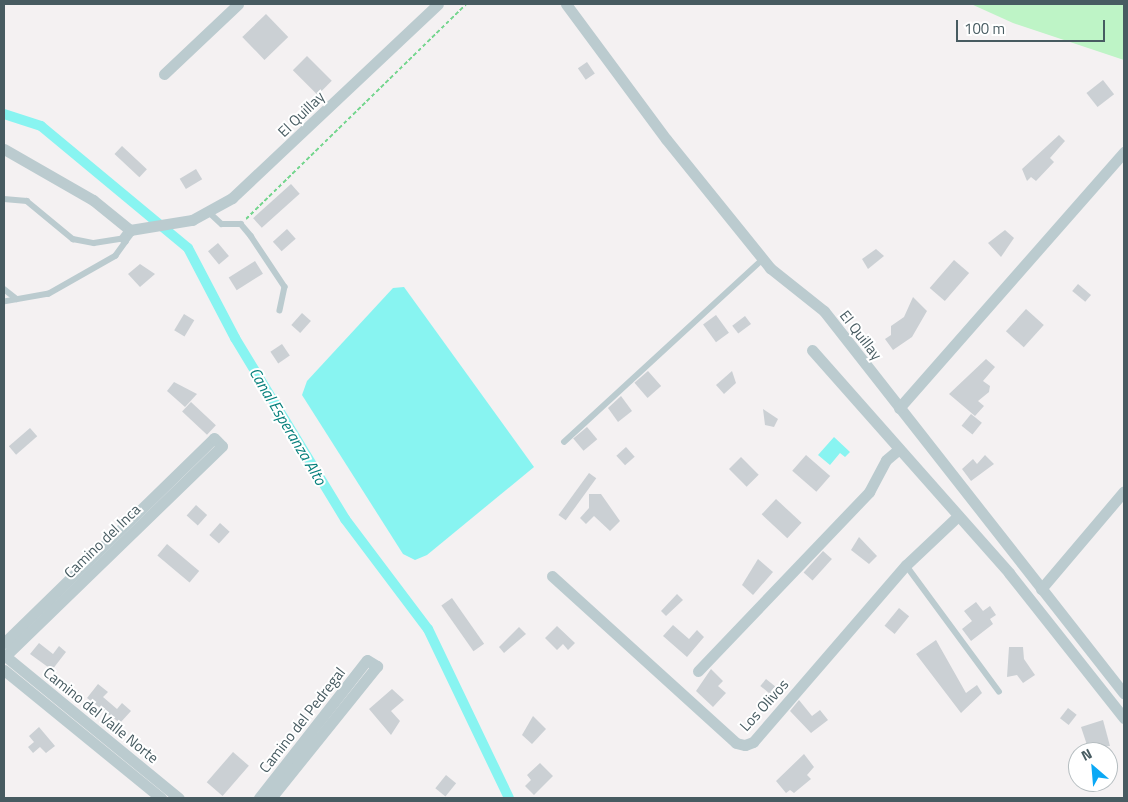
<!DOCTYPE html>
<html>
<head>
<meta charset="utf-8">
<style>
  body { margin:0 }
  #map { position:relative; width:1128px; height:802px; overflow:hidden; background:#f4f1f2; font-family:"Titillium Web",sans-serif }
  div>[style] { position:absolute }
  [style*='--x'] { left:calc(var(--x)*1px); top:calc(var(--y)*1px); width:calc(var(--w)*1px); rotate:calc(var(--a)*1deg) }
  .green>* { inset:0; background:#bef4c6 }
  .water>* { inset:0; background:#88f4f1 }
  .canal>* { height:10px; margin:-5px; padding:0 5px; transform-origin:5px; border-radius:5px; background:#88f4f1 }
  .building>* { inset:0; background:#cbd0d4; transform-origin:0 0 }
  .path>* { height:2px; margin-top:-1px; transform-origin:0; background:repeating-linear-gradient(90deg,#73d58d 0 4px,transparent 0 6.5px) }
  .lane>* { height:5.5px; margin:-2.75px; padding:0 2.75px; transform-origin:2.75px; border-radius:2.75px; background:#bbcbcf }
  .street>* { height:11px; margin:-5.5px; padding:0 5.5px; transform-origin:5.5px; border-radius:5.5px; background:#bbcbcf }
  span { translate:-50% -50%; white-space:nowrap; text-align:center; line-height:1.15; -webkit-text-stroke:4px #fff; paint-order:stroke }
  .street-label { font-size:15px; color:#475b61 }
  .water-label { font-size:16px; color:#06807c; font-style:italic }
  .frame { position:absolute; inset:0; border:5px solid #475b61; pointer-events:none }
  .north { position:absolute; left:1068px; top:742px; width:50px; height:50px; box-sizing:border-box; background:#fff; border:1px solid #b5bdc0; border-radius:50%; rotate:333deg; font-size:14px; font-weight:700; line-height:20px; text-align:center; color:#475b61 }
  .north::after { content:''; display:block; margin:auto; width:18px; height:22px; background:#0ba8f5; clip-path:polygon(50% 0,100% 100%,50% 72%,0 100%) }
  .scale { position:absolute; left:956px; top:20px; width:149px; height:22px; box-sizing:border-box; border:2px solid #475b61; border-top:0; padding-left:6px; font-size:15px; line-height:18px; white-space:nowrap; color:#475b61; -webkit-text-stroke:4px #fff; paint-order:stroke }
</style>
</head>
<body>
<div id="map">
  <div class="green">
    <i style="clip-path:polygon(971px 4px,1124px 4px,1124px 60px,1013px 23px)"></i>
  </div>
  <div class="water">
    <i style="clip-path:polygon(404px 287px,534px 467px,427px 555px,415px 560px,403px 554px,302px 395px,307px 381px,393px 288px)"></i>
    <i style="clip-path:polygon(834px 437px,850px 452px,845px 457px,840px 453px,830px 465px,818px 455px)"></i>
  </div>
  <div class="canal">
    <i style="--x:4;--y:114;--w:39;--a:18"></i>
    <i style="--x:41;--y:126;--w:191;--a:39.7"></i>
    <i style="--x:188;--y:248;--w:102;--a:62.4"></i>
    <i style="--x:235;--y:338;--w:212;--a:58.7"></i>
    <i style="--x:345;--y:519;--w:138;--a:53"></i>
    <i style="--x:428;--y:629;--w:187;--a:64.4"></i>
  </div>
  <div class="building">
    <i style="left:266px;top:14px;width:32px;height:33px;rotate:46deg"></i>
    <i style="left:307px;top:56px;width:35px;height:20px;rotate:45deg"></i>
    <i style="left:587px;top:62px;width:14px;height:11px;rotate:56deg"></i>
    <i style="left:1103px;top:80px;width:18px;height:21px;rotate:52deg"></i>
    <i style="clip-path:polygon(1059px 135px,1065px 141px,1050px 158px,1054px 162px,1036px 181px,1031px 177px,1027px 181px,1022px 169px)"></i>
    <i style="left:122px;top:146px;width:34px;height:11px;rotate:43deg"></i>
    <i style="left:196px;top:169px;width:12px;height:19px;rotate:59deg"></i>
    <i style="left:291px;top:184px;width:13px;height:51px;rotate:48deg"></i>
    <i style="left:287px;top:229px;width:13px;height:19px;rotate:48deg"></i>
    <i style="clip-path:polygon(1005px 230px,1014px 238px,1001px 257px,988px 243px)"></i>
    <i style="left:218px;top:243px;width:17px;height:13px;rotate:50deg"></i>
    <i style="clip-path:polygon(876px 249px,884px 256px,868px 269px,862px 259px)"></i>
    <i style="left:954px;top:260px;width:20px;height:37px;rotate:41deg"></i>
    <i style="left:255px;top:261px;width:15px;height:31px;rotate:58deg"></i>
    <i style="clip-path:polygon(140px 264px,155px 274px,140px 287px,128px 274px)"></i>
    <i style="left:1078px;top:284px;width:17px;height:9px;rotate:40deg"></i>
    <i style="clip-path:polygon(913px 297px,927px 311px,912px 337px,893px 350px,885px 339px,891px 335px,891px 326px,904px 317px)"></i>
    <i style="left:1026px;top:309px;width:24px;height:30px;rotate:42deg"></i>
    <i style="left:302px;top:313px;width:12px;height:16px;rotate:42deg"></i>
    <i style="left:184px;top:314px;width:12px;height:19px;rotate:31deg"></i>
    <i style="left:716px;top:315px;width:22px;height:16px;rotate:54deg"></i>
    <i style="left:745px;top:316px;width:10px;height:16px;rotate:53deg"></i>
    <i style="left:282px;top:344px;width:14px;height:14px;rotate:56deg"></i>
    <i style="clip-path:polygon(986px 359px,995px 367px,983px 381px,990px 386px,989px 392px,978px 401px,984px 406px,975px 416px,949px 394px)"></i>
    <i style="left:648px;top:371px;width:20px;height:18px;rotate:49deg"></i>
    <i style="clip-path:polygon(732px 371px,736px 383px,724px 394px,716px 385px)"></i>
    <i style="clip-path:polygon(174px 382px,197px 394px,185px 407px,167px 391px)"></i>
    <i style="clip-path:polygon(621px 396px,632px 411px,618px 422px,608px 408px)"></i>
    <i style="left:191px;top:402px;width:34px;height:13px;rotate:43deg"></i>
    <i style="clip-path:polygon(763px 409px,778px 419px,774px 427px,765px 425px)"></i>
    <i style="left:971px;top:414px;width:14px;height:15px;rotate:39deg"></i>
    <i style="left:587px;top:427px;width:16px;height:18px;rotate:50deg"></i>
    <i style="left:30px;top:428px;width:11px;height:28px;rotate:49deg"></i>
    <i style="left:626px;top:447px;width:13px;height:13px;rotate:48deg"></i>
    <i style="left:806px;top:455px;width:32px;height:21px;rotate:41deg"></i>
    <i style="clip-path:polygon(985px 455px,994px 464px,971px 481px,962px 469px,973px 459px,977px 464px)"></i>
    <i style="left:741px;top:457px;width:25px;height:17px;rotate:45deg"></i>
    <i style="left:589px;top:473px;width:9px;height:52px;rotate:36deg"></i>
    <i style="clip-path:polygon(589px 494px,601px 494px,620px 521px,610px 531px,594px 516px,586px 524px,580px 518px,589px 508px)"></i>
    <i style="left:776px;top:499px;width:35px;height:21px;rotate:43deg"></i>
    <i style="left:196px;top:505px;width:15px;height:14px;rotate:42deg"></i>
    <i style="left:220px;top:523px;width:13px;height:16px;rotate:42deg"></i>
    <i style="clip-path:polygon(859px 537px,877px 556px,869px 564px,851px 550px)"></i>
    <i style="left:167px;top:544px;width:42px;height:15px;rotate:40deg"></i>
    <i style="left:823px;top:551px;width:12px;height:29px;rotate:42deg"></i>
    <i style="clip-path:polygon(758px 559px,773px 572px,753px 595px,742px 585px)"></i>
    <i style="clip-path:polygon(677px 594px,683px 600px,666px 616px,661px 611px)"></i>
    <i style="left:452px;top:598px;width:56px;height:13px;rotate:55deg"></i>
    <i style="clip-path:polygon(976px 602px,983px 611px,990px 606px,996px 615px,990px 619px,993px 624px,971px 641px,962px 629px,972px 621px,964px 611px)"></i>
    <i style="left:899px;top:608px;width:13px;height:23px;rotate:39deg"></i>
    <i style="clip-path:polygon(673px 625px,689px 639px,697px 630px,704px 637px,687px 657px,663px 636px)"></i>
    <i style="clip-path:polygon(557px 626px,575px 643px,568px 650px,563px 644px,557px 650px,545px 638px)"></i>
    <i style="clip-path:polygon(519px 627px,526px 634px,504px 653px,499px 647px)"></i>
    <i style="clip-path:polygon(936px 640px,966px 693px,977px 685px,982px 693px,961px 713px,916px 654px)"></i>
    <i style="clip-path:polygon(39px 643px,53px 654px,59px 646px,66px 652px,52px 670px,30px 654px)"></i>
    <i style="clip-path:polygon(1009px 647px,1023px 647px,1024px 659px,1035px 675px,1023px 683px,1017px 675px,1007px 677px)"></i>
    <i style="clip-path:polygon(711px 669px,723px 681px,718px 686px,726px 693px,713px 707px,696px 691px)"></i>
    <i style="left:766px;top:679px;width:14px;height:9px;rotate:39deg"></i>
    <i style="clip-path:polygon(98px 684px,108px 692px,103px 697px,117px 709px,122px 703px,131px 711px,120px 723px,87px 698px)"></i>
    <i style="clip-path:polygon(392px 689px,404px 700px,391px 711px,400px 721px,391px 735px,369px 709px)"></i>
    <i style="clip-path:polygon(799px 700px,812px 716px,820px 710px,828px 720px,811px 733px,790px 711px)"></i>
    <i style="left:1068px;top:708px;width:11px;height:13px;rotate:38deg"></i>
    <i style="clip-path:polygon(533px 716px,546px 729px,532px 744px,522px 735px)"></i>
    <i style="clip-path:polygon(1103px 720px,1110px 746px,1088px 748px,1081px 727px)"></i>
    <i style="clip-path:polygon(39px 727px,55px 746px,46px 753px,40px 747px,33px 753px,28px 747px,34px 742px,29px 736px)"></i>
    <i style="left:233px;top:752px;width:21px;height:40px;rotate:41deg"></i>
    <i style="clip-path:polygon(804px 754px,814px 767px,807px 775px,811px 779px,794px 793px,790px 790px,786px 793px,776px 781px)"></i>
    <i style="clip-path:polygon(540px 763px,553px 776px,534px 795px,525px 786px,531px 780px,527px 775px)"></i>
    <i style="left:446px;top:775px;width:13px;height:17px;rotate:39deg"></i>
  </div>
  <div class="path">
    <i style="--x:246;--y:219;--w:308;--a:-44.3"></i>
  </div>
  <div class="lane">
    <i style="--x:4;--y:199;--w:23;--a:5"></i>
    <i style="--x:27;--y:201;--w:60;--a:39.6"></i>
    <i style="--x:73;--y:239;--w:21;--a:11"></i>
    <i style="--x:94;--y:243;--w:30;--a:-9"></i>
    <i style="--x:124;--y:238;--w:4;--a:63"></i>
    <i style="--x:126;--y:242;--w:17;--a:126"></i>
    <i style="--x:116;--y:256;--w:77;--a:150.4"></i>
    <i style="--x:49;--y:294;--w:46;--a:169.9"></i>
    <i style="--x:210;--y:213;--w:16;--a:43"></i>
    <i style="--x:222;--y:224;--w:19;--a:0"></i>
    <i style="--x:241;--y:224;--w:16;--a:50"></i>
    <i style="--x:251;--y:236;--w:61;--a:56.3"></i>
    <i style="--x:285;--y:287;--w:24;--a:102"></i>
    <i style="--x:4;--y:289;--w:16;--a:38"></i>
    <i style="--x:564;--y:442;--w:270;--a:-42.6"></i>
    <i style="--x:906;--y:565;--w:157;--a:53.6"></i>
  </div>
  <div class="street">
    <i style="--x:566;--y:4;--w:168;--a:53.5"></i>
    <i style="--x:666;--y:139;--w:166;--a:51.1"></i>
    <i style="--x:770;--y:268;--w:69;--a:38.5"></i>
    <i style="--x:824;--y:311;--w:486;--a:51.9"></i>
    <i style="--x:164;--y:74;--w:102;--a:-43.4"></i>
    <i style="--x:4;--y:149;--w:103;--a:29.8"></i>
    <i style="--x:93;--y:200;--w:48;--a:39"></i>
    <i style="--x:124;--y:238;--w:10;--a:-53"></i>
    <i style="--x:130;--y:230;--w:63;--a:-9.2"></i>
    <i style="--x:192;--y:220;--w:46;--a:-28.8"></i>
    <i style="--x:232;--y:198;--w:283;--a:-43.3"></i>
    <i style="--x:812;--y:350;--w:298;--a:48.5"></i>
    <i style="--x:1009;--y:573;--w:185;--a:51.6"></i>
    <i style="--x:899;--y:408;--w:341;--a:-48.7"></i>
    <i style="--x:552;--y:576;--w:248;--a:42.2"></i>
    <i style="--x:736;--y:743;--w:9;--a:13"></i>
    <i style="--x:745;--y:745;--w:9;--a:-21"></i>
    <i style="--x:753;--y:742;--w:234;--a:-49.2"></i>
    <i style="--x:906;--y:565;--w:71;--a:-43.3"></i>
    <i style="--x:1041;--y:589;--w:128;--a:-49.7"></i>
    <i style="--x:4;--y:643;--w:293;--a:-44.3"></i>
    <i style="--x:214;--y:438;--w:11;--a:45"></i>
    <i style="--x:222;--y:446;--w:303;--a:135.9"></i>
    <i style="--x:4;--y:655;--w:226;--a:39.3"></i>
    <i style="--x:4;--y:670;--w:203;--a:39.2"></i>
    <i style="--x:698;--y:671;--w:248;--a:-46.3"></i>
    <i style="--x:869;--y:492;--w:36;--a:-62"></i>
    <i style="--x:886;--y:460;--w:17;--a:-40"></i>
    <i style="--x:259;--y:798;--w:175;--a:-52"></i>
    <i style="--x:367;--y:660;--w:12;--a:31"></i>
    <i style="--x:377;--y:666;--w:169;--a:128.8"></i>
  </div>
  <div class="street-label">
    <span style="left:301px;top:114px;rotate:-44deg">El Quillay</span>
    <span style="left:861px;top:335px;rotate:52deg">El Quillay</span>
    <span style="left:102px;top:541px;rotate:-44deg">Camino del Inca</span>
    <span style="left:764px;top:705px;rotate:-48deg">Los Olivos</span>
    <span style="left:101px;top:715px;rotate:39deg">Camino del Valle Norte</span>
    <span style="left:302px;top:720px;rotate:-52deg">Camino del Pedregal</span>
  </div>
  <div class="water-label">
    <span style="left:288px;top:426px;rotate:59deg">Canal Esperanza Alto</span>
  </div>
  <div class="frame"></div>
  <div class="north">N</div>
  <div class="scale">100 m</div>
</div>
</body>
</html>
